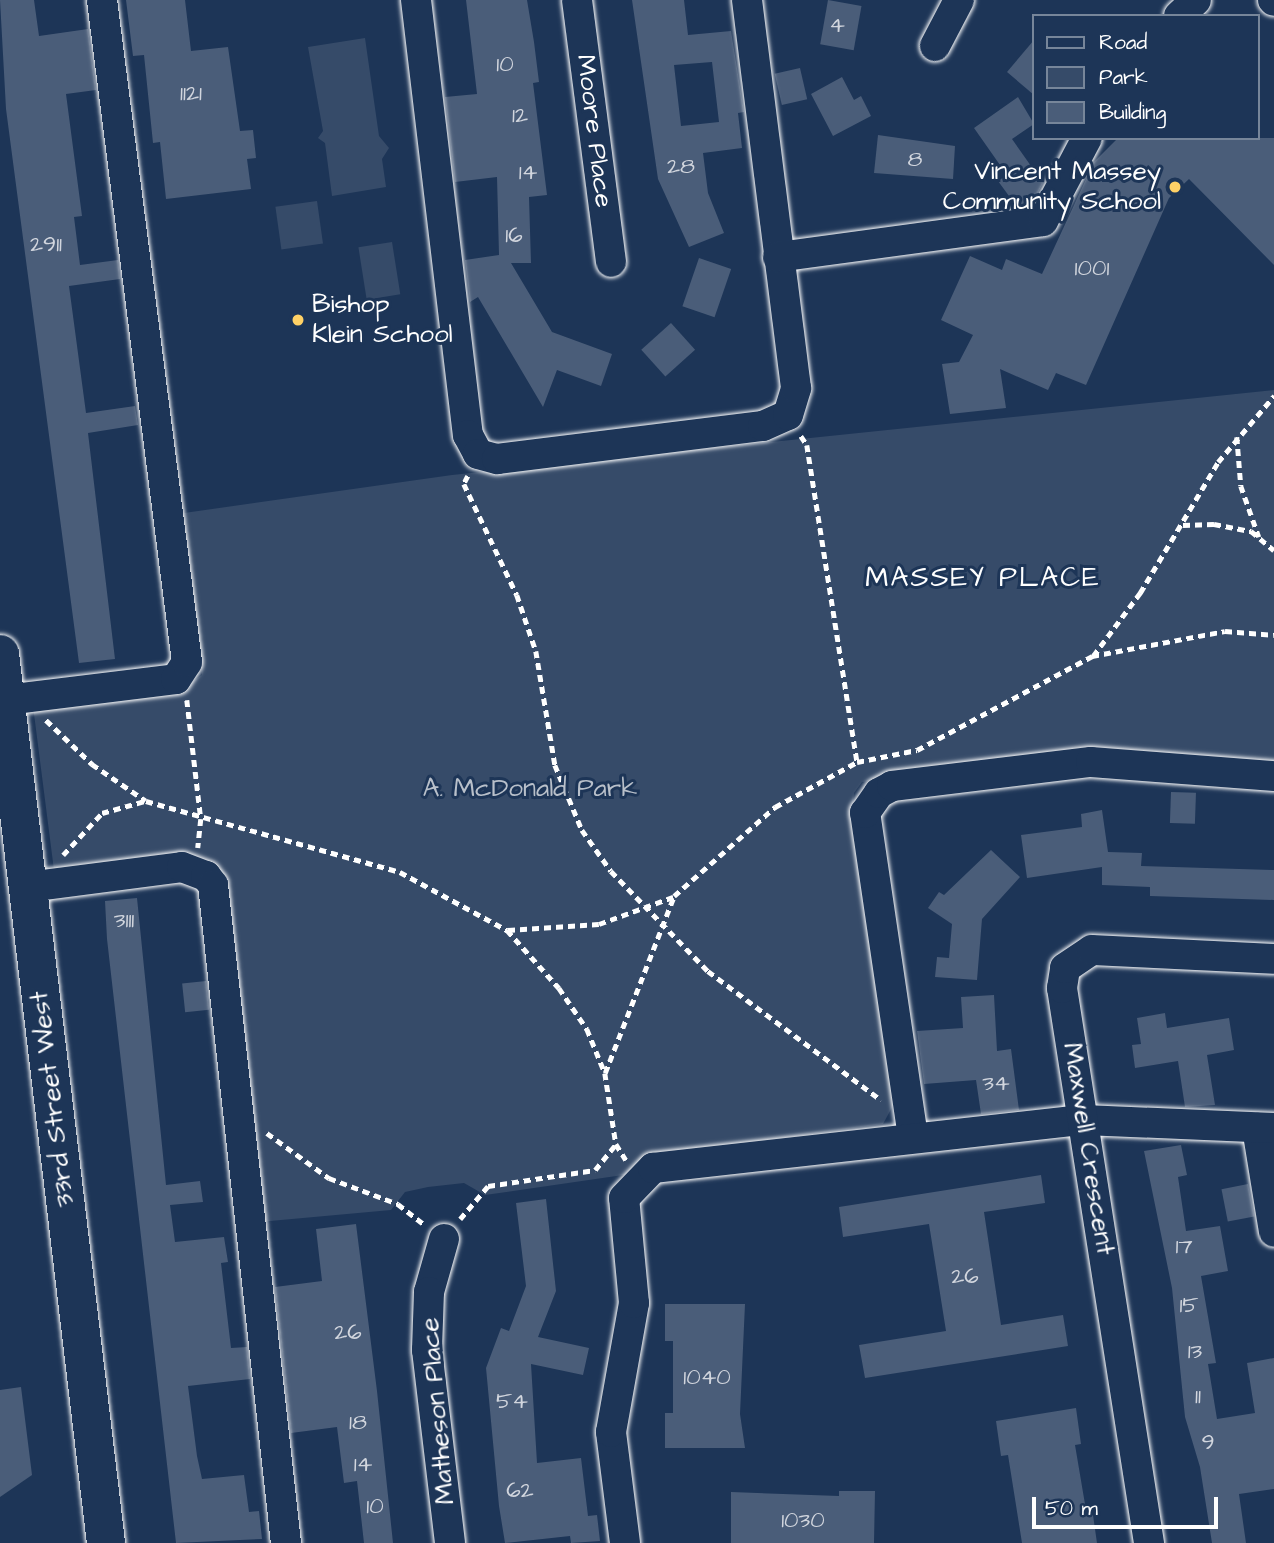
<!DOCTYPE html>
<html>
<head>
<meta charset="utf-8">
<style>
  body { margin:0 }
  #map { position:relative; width:1274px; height:1543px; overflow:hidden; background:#1d3557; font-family:"Architects Daughter",sans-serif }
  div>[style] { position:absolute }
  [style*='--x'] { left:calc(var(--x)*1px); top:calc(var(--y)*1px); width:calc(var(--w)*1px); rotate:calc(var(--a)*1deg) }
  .green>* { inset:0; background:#364b69; transform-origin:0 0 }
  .building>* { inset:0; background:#4a5d79; transform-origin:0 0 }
  .path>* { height:4.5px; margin-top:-2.25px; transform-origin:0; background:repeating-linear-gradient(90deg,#fff 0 7px,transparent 0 12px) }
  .roads { filter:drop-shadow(0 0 2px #fff) drop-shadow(0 0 2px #fff) }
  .minor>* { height:30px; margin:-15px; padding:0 15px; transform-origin:15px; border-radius:15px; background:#1d3557 }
  .major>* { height:38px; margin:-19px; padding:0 19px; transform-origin:19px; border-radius:19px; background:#1d3557 }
  .dots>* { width:19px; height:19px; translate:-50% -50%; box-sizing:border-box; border:4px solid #1d3557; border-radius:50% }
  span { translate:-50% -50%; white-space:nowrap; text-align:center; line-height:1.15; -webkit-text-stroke:6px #1d3557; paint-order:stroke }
  .number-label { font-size:23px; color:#d2d6de }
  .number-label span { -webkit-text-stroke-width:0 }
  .street-label { font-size:26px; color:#fff }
  .poi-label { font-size:26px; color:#fff }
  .right { translate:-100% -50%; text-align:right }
  .left { translate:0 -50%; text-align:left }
  .park-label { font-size:26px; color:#b9c0ca }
  .neighbourhood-label { font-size:28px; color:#fff; letter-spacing:2px }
  .legend { position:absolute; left:1032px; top:14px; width:228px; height:126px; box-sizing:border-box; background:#1d3557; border:2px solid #77869a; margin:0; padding:9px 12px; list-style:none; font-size:21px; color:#fff }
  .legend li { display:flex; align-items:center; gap:14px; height:35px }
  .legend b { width:35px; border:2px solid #77869a }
  .scale { position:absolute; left:1032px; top:1497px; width:186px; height:32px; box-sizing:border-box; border:4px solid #fff; border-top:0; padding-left:9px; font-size:21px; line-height:24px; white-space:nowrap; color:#fff; -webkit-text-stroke:5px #1d3557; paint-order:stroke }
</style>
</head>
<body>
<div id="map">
  <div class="green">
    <i style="clip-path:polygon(365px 38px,379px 136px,389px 148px,382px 159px,386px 187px,332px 196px,325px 143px,318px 138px,323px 131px,308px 47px)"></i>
    <i style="left:317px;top:201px;width:43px;height:42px;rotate:82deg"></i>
    <i style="left:392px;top:242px;width:53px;height:34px;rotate:81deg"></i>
    <i style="clip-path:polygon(1274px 390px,1274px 768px,1082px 754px,862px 782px,854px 793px,851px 823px,896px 1100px,883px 1124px,650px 1156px,630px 1174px,485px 1195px,464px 1183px,428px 1187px,405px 1192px,391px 1210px,259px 1222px,223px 880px,55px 878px,33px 706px,184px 688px,202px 675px,184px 513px,452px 475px)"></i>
  </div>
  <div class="building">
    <i style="clip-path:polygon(0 0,34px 0,39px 36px,88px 29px,96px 90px,66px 94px,82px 216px,74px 217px,80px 265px,118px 260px,120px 279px,69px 286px,86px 413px,135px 406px,138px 425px,88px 433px,115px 659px,79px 663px,6px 109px)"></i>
    <i style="clip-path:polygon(126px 0,185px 0,191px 51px,228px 47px,240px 131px,253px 130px,256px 158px,247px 159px,251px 189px,166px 199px,160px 142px,153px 143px,144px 55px,133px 56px)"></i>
    <i style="clip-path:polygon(466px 0,527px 0,534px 42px,539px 82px,533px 83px,547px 195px,529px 197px,531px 263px,511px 263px,552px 332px,612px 354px,601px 386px,557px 370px,543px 407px,478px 297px,470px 302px,465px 260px,499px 255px,497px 177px,455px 182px,445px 97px,477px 94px)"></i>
    <i style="clip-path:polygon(evenodd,632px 0,684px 0,688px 35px,731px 31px,744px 112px,738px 113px,742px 148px,703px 153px,708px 193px,724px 233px,689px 247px,658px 179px,632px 0,712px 62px,719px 122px,681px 126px,674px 65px,712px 62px)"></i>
    <i style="left:828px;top:0;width:34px;height:45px;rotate:10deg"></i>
    <i style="clip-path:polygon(1034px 40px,1034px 95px,1007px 72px)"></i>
    <i style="left:800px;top:68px;width:32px;height:26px;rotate:77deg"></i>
    <i style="clip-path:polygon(842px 77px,854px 100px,861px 96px,871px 116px,833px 136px,811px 94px)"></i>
    <i style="clip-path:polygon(1018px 97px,1034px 124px,1012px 139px,1043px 183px,1034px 200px,1017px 207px,998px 181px,1007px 175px,974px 128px)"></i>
    <i style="clip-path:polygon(878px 135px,955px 146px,953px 179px,874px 173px)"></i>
    <i style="clip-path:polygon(1118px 138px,1274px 138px,1274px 265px,1189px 179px,1169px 198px,1086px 385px,1056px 373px,1048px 390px,1000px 369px,1006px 408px,950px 414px,942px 364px,959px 362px,973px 335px,941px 320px,970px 256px,1002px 270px,1006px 259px,1042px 274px,1094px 162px)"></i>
    <i style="left:699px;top:258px;width:34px;height:51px;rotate:19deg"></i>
    <i style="left:671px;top:323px;width:36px;height:40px;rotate:48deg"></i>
    <i style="left:1171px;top:792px;width:25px;height:31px;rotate:2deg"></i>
    <i style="clip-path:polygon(1102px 810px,1108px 852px,1142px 853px,1141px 866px,1274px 870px,1274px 900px,1150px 896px,1150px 887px,1102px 885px,1102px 867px,1027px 878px,1021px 835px,1082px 827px,1081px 814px)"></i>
    <i style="clip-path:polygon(991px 850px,1020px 877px,982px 919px,977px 980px,935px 977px,937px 957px,949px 958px,952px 924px,928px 908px,939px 892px,944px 895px)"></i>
    <i style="clip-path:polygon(137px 898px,166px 1185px,200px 1181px,203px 1202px,170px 1205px,175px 1242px,224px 1237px,228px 1262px,221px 1263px,231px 1348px,247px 1347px,250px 1379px,188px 1386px,197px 1456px,202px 1479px,244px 1475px,249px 1512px,259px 1511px,262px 1539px,176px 1543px,107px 939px,105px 901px)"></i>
    <i style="left:206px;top:981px;width:29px;height:24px;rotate:84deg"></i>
    <i style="clip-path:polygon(994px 995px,997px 1051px,1011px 1049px,1019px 1110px,981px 1114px,976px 1080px,924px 1084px,917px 1031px,963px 1028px,961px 997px)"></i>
    <i style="clip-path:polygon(1165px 1013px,1167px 1028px,1229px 1018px,1234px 1050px,1207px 1055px,1215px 1105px,1185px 1107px,1178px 1061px,1135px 1068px,1132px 1045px,1141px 1044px,1137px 1018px)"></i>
    <i style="clip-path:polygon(1181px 1145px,1187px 1175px,1178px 1177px,1186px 1231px,1220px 1226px,1228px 1271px,1201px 1276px,1216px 1363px,1208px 1364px,1217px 1419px,1255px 1413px,1247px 1363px,1274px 1358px,1274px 1489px,1239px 1494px,1246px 1543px,1212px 1543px,1200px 1467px,1185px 1417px,1172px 1288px,1144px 1151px)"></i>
    <i style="clip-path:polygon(1041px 1175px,1045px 1203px,984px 1212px,1001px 1325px,1063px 1315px,1068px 1346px,865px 1378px,859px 1345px,946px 1331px,929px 1224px,843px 1237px,839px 1207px)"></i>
    <i style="left:1248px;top:1184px;width:33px;height:27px;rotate:79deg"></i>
    <i style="clip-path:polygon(546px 1199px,556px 1291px,538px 1337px,589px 1348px,583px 1375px,531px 1364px,537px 1463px,581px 1458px,588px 1516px,597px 1515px,600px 1541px,571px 1543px,570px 1536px,505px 1543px,499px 1506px,486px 1368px,501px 1328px,509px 1331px,526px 1286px,516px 1203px)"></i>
    <i style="clip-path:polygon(356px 1224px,377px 1391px,393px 1543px,364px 1543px,357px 1481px,344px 1483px,337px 1427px,291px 1433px,275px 1287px,322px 1281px,316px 1229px)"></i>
    <i style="clip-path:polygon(665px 1304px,745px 1304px,740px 1414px,745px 1448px,665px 1448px,665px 1413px,673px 1413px,673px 1341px,665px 1341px)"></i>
    <i style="clip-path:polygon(21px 1387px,32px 1475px,0 1497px,0 1390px)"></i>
    <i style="clip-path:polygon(1076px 1408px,1081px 1444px,1075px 1445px,1087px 1516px,1093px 1515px,1097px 1543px,1022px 1543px,1008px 1455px,1001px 1456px,996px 1421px)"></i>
    <i style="clip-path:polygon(839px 1491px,875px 1491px,874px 1543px,731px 1543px,731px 1492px,839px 1496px)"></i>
  </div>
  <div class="path">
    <i style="--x:801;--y:436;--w:11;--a:56"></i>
    <i style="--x:807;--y:445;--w:321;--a:81"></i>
    <i style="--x:1237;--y:437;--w:49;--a:85.3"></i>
    <i style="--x:1241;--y:486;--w:54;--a:70.6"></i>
    <i style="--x:468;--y:476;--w:9;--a:117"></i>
    <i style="--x:464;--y:484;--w:123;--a:64.5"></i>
    <i style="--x:517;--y:595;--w:59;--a:71.3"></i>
    <i style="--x:536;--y:651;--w:116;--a:80.5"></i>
    <i style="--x:555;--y:765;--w:70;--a:67.4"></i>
    <i style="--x:582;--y:830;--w:50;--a:54.7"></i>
    <i style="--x:611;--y:871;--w:139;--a:45.9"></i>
    <i style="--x:708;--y:971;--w:216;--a:36.7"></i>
    <i style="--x:1183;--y:525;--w:31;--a:-2"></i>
    <i style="--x:1214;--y:524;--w:38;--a:11"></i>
    <i style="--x:1251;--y:531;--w:30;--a:40"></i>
    <i style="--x:1093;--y:656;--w:79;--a:-53.3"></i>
    <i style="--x:1140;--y:593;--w:152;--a:-59.2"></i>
    <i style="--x:1218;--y:462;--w:87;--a:-49.7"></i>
    <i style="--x:187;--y:700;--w:120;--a:83.3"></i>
    <i style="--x:201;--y:819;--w:29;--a:96"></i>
    <i style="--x:46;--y:720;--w:64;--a:43.7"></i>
    <i style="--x:92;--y:764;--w:65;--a:34.4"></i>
    <i style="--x:146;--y:801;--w:264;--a:15.6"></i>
    <i style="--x:400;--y:872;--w:122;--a:28.5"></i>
    <i style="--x:507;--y:930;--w:78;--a:48.1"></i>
    <i style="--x:559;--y:988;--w:50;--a:55.7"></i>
    <i style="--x:587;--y:1029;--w:48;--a:67.8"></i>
    <i style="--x:605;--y:1073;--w:72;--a:81.2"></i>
    <i style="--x:616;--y:1144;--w:19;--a:58"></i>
    <i style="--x:63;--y:855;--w:57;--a:-47.1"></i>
    <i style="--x:102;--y:813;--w:45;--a:-15.6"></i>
    <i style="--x:508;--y:930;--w:91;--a:-3.8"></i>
    <i style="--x:599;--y:924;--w:79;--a:-20"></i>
    <i style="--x:605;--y:1073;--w:190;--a:-68.7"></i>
    <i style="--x:674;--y:896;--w:135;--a:-41.4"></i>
    <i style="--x:775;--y:807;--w:94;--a:-28.8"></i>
    <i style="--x:857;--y:762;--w:61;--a:-11.3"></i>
    <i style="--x:917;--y:750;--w:199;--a:-28.2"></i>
    <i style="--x:1092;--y:656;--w:135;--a:-10.6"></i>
    <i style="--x:1225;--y:631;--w:49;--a:4.7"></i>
    <i style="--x:267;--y:1133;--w:77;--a:36"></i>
    <i style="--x:329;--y:1178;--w:74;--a:20.6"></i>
    <i style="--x:398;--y:1204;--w:33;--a:38"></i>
    <i style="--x:460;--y:1219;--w:43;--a:-49.7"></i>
    <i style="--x:488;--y:1186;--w:108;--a:-8.5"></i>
    <i style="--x:595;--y:1170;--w:33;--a:-51"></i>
  </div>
  <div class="roads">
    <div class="minor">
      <i style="--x:416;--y:0;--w:438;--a:83.2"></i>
      <i style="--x:468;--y:435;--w:21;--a:62"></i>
      <i style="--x:478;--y:454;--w:20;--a:15"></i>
      <i style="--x:497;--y:459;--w:268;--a:-7.1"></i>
      <i style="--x:763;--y:426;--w:27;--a:-24"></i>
      <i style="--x:788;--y:415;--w:28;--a:-73"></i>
      <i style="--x:796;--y:388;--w:391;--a:-97.2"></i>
      <i style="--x:577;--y:0;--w:264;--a:82.6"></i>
      <i style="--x:1273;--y:0;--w:1;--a:45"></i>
      <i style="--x:1179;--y:16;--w:23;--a:-43"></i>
      <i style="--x:935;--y:46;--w:52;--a:-62.4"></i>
      <i style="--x:778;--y:257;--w:267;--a:-7.7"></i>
      <i style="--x:1043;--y:221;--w:94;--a:-62.1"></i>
      <i style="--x:6;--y:700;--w:171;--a:-7"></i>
      <i style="--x:176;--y:679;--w:20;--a:-57"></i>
      <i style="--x:187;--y:662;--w:667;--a:-97.32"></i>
      <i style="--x:28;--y:887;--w:155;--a:-7.4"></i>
      <i style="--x:182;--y:867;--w:26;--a:21"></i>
      <i style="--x:206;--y:876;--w:11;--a:52"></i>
      <i style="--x:213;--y:885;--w:662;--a:83.67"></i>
      <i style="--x:1257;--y:1128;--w:105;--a:80.7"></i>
      <i style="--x:913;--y:1137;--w:328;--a:-98.4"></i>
      <i style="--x:865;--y:813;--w:24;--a:-55"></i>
      <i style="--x:879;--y:793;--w:15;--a:-28"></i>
      <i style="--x:892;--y:786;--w:200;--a:-6.9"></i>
      <i style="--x:1091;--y:762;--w:184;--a:4.4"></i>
      <i style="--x:444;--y:1239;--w:55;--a:105.8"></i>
      <i style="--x:429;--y:1292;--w:58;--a:92"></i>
      <i style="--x:427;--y:1350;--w:194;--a:83.2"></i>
      <i style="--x:625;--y:1543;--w:112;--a:-97.2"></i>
      <i style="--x:611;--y:1432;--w:131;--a:-79.9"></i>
      <i style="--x:634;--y:1303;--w:105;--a:-95.4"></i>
      <i style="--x:624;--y:1198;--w:42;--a:-46"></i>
      <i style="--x:653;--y:1168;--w:434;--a:-6.4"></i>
      <i style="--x:1084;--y:1120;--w:190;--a:2.4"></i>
      <i style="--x:1149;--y:1543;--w:562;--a:-98.91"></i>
      <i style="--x:1062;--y:988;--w:20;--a:-81"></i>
      <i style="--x:1065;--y:968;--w:32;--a:-34"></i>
      <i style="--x:1092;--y:950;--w:182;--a:2.8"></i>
    </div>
    <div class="major">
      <i style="--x:0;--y:654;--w:895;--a:83.2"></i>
    </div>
  </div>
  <div class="dots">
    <i style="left:1175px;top:187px;background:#ffd166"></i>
    <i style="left:298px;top:320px;background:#ffd166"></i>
  </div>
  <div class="number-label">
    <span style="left:837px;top:25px">4</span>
    <span style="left:505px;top:64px">10</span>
    <span style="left:191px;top:93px">1121</span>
    <span style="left:520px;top:115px">12</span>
    <span style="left:915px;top:159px">8</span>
    <span style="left:681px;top:166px">28</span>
    <span style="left:528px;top:172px">14</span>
    <span style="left:514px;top:235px">16</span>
    <span style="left:46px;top:244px">2911</span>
    <span style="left:1092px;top:268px">1001</span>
    <span style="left:124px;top:920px">3111</span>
    <span style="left:996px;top:1083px">34</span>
    <span style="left:1184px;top:1246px">17</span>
    <span style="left:965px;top:1276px">26</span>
    <span style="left:1189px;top:1305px">15</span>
    <span style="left:348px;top:1332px">26</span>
    <span style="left:1195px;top:1351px">13</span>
    <span style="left:707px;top:1377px">1040</span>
    <span style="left:1198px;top:1396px">11</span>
    <span style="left:512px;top:1401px">54</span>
    <span style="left:358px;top:1422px">18</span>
    <span style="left:1208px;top:1442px">9</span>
    <span style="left:363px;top:1464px">14</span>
    <span style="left:520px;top:1490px">62</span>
    <span style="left:375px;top:1506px">10</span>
    <span style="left:803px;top:1520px">1030</span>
  </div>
  <div class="street-label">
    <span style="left:594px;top:131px;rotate:83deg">Moore Place</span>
    <span style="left:53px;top:1099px;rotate:-97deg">33rd Street West</span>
    <span style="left:1088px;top:1149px;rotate:81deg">Maxwell Crescent</span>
    <span style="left:438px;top:1411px;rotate:-95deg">Matheson Place</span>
  </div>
  <div class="poi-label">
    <span class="right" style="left:1161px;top:187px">Vincent Massey<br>Community School</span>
    <span class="left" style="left:312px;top:320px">Bishop<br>Klein School</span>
  </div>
  <div class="park-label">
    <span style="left:530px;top:789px">A. McDonald Park</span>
  </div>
  <div class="neighbourhood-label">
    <span style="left:983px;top:578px">MASSEY PLACE</span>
  </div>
  <ul class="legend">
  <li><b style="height:9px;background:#1d3557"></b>Road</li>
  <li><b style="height:19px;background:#364b69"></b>Park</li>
  <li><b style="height:19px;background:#4a5d79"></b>Building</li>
  </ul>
  <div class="scale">50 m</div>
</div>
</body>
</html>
